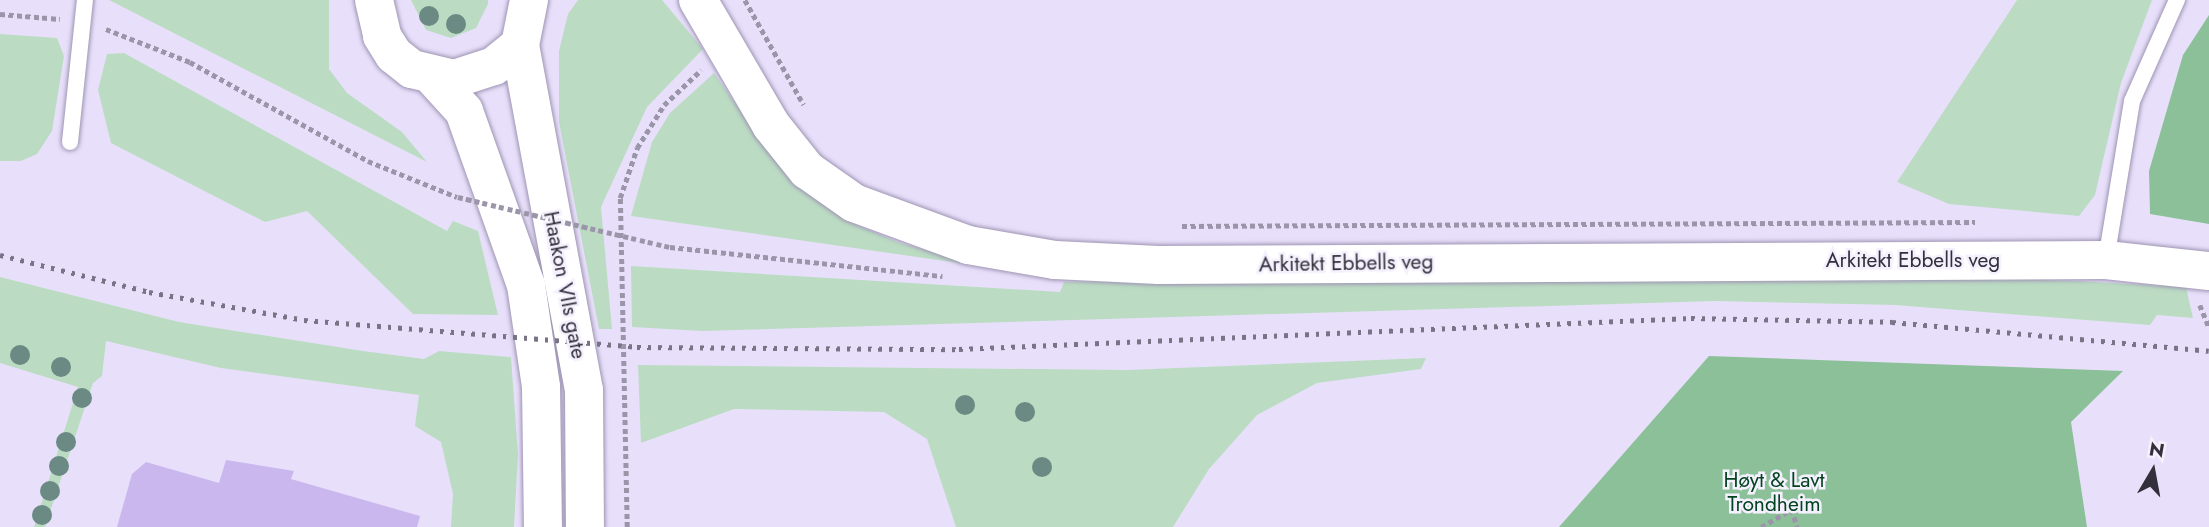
<!DOCTYPE html>
<html>
<head>
<meta charset="utf-8">
<style>
  body { margin:0 }
  #map { position:relative; width:2209px; height:527px; overflow:hidden; background:#e8e0fb; font-family:Jost,sans-serif }
  div>[style] { position:absolute }
  [style*='--x'] { left:calc(var(--x)*1px); top:calc(var(--y)*1px); width:calc(var(--w)*1px); rotate:calc(var(--a)*1deg) }
  .green>* { inset:0; background:#bbdcc3 }
  .forest>* { inset:0; background:#8cc099 }
  .building>* { inset:0; background:#c9b7ee }
  .path>* { height:4.5px; margin-top:-2.25px; transform-origin:0; background:repeating-linear-gradient(90deg,#9b95a9 0 5px,transparent 0 8.5px) }
  .roads { filter:drop-shadow(0 0 2px #9e94b3) drop-shadow(0 0 2px #9e94b3) }
  .service>* { height:16px; margin:-8px; padding:0 8px; transform-origin:8px; border-radius:8px; background:#fff }
  .tertiary>* { height:38px; margin:-19px; padding:0 19px; transform-origin:19px; border-radius:19px; background:#fff }
  .secondary>* { height:38px; margin:-19px; padding:0 19px; transform-origin:19px; border-radius:19px; background:#fff }
  .rail>* { height:5px; margin-top:-2.5px; transform-origin:0; background:repeating-linear-gradient(90deg,#797385 0 3.5px,transparent 0 10.5px) }
  .path-bridge>* { height:4.5px; margin-top:-2.25px; transform-origin:0; background:repeating-linear-gradient(90deg,#9b95a9 0 5px,transparent 0 8.5px) }
  .trees>* { width:20px; height:20px; margin:-10px; border-radius:50%; background:#6a8a83 }
  span { translate:-50% -50%; white-space:nowrap; text-align:center; line-height:1.15; -webkit-text-stroke:5px #f4f0fd; paint-order:stroke }
  .street-label { font-size:21px; color:#332f3b }
  .park-label { font-size:21px; color:#034420 }
  .north { position:absolute; left:2118px; top:436px; width:70px; height:70px; -webkit-text-stroke:5px #f4f0fd; paint-order:stroke; rotate:10deg; font-size:19px; font-weight:700; line-height:28px; text-align:center; color:#332f3b }
  .north::after { content:''; display:block; margin:auto; width:24px; height:32px; background:#332f3b; clip-path:polygon(50% 0,100% 100%,50% 72%,0 100%) }
</style>
</head>
<body>
<div id="map">
  <div class="green">
    <i style="clip-path:polygon(109px 0,329px 0,329px 69px,347px 93px,402px 132px,427px 162px)"></i>
    <i style="clip-path:polygon(411px 0,488px 0,488px 4px,476px 28px,451px 38px,426px 30px)"></i>
    <i style="clip-path:polygon(578px 0,662px 0,703px 49px,647px 107px,601px 207px,612px 329px,599px 329px,559px 122px,559px 51px,568px 14px)"></i>
    <i style="clip-path:polygon(2017px 0,2152px 0,2121px 83px,2095px 195px,2079px 216px,1949px 204px,1897px 182px)"></i>
    <i style="clip-path:polygon(0 34px,57px 38px,64px 56px,52px 131px,37px 154px,21px 161px,0 161px)"></i>
    <i style="clip-path:polygon(124px 53px,447px 231px,453px 221px,478px 231px,498px 315px,413px 314px,307px 211px,265px 222px,111px 143px,98px 90px,107px 54px)"></i>
    <i style="clip-path:polygon(714px 73px,777px 163px,808px 193px,852px 223px,900px 243px,987px 267px,631px 216px,652px 142px,670px 113px)"></i>
    <i style="clip-path:polygon(631px 266px,1060px 292px,1064px 282px,1263px 279px,1806px 274px,2076px 281px,2186px 287px,2193px 318px,2157px 315px,2150px 325px,1895px 305px,1715px 301px,702px 331px,632px 327px)"></i>
    <i style="clip-path:polygon(0 277px,179px 322px,363px 351px,424px 359px,439px 351px,511px 357px,518px 455px,514px 527px,451px 527px,453px 494px,441px 442px,415px 426px,419px 395px,221px 368px,106px 341px,102px 376px,93px 383px,45px 527px,34px 527px,78px 387px,0 363px)"></i>
    <i style="clip-path:polygon(1426px 358px,1421px 369px,1317px 383px,1257px 415px,1209px 469px,1173px 527px,956px 527px,927px 439px,884px 412px,734px 409px,641px 443px,638px 365px,1126px 370px)"></i>
  </div>
  <div class="forest">
    <i style="clip-path:polygon(2209px 15px,2209px 224px,2150px 214px,2149px 171px,2183px 55px)"></i>
    <i style="clip-path:polygon(1709px 356px,2123px 371px,2071px 422px,2087px 527px,1559px 527px)"></i>
  </div>
  <div class="building">
    <i style="clip-path:polygon(226px 460px,294px 471px,291px 479px,420px 516px,417px 527px,117px 527px,132px 474px,146px 462px,219px 483px)"></i>
  </div>
  <div class="path">
    <i style="--x:745;--y:0;--w:120;--a:60.7"></i>
    <i style="--x:0;--y:14;--w:60;--a:4.8"></i>
    <i style="--x:106;--y:29;--w:90;--a:21.4"></i>
    <i style="--x:190;--y:62;--w:204;--a:29.1"></i>
    <i style="--x:368;--y:161;--w:96;--a:22"></i>
    <i style="--x:1182;--y:226;--w:793;--a:-0.29"></i>
    <i style="--x:670;--y:247;--w:274;--a:6.1"></i>
    <i style="--x:2200;--y:305;--w:24;--a:68"></i>
    <i style="--x:627;--y:527;--w:329;--a:-91.2"></i>
    <i style="--x:620;--y:198;--w:53;--a:-71.2"></i>
    <i style="--x:637;--y:148;--w:51;--a:-57.9"></i>
    <i style="--x:664;--y:105;--w:51;--a:-43.4"></i>
    <i style="--x:1761;--y:527;--w:36;--a:-30"></i>
    <i style="--x:1792;--y:509;--w:19;--a:74"></i>
  </div>
  <div class="roads">
    <div class="service">
      <i style="--x:70;--y:142;--w:143;--a:-84"></i>
      <i style="--x:2106;--y:260;--w:161;--a:-80.7"></i>
      <i style="--x:2132;--y:101;--w:111;--a:-66"></i>
    </div>
    <div class="tertiary">
      <i style="--x:698;--y:0;--w:145;--a:59.7"></i>
      <i style="--x:771;--y:125;--w:58;--a:51.3"></i>
      <i style="--x:807;--y:170;--w:57;--a:35.1"></i>
      <i style="--x:854;--y:203;--w:121;--a:20.2"></i>
      <i style="--x:968;--y:245;--w:88;--a:9.8"></i>
      <i style="--x:1055;--y:260;--w:103;--a:2.8"></i>
      <i style="--x:1158;--y:265;--w:948;--a:-0.3"></i>
      <i style="--x:2106;--y:260;--w:104;--a:6.1"></i>
    </div>
    <div class="secondary">
      <i style="--x:374;--y:0;--w:37;--a:77"></i>
      <i style="--x:382;--y:36;--w:22;--a:58"></i>
      <i style="--x:394;--y:55;--w:23;--a:38"></i>
      <i style="--x:412;--y:69;--w:43;--a:13.4"></i>
      <i style="--x:454;--y:79;--w:42;--a:-18"></i>
      <i style="--x:494;--y:66;--w:33;--a:-39"></i>
      <i style="--x:520;--y:45;--w:46;--a:-78.7"></i>
      <i style="--x:520;--y:45;--w:351;--a:79.5"></i>
      <i style="--x:584;--y:390;--w:137;--a:89.6"></i>
      <i style="--x:433;--y:77;--w:46;--a:47.6"></i>
      <i style="--x:464;--y:111;--w:185;--a:70.4"></i>
      <i style="--x:526;--y:285;--w:103;--a:81.6"></i>
      <i style="--x:541;--y:387;--w:140;--a:89.2"></i>
    </div>
  </div>
  <div class="rail">
    <i style="--x:0;--y:255;--w:154;--a:13.9"></i>
    <i style="--x:149;--y:292;--w:158;--a:10.2"></i>
    <i style="--x:304;--y:320;--w:334;--a:4.6"></i>
    <i style="--x:637;--y:347;--w:322;--a:0.4"></i>
    <i style="--x:959;--y:349;--w:733;--a:-2.43"></i>
    <i style="--x:1691;--y:318;--w:201;--a:1.1"></i>
    <i style="--x:1892;--y:322;--w:318;--a:5.2"></i>
  </div>
  <div class="path-bridge">
    <i style="--x:458;--y:197;--w:218;--a:13.3"></i>
  </div>
  <div class="trees">
    <i style="left:429px;top:16px"></i>
    <i style="left:456px;top:24px"></i>
    <i style="left:20px;top:355px"></i>
    <i style="left:61px;top:367px"></i>
    <i style="left:82px;top:398px"></i>
    <i style="left:965px;top:405px"></i>
    <i style="left:1025px;top:412px"></i>
    <i style="left:66px;top:442px"></i>
    <i style="left:59px;top:466px"></i>
    <i style="left:1042px;top:467px"></i>
    <i style="left:50px;top:491px"></i>
    <i style="left:42px;top:515px"></i>
  </div>
  <div class="street-label">
    <span style="left:1913px;top:260px">Arkitekt Ebbells veg</span>
    <span style="left:1346px;top:263px;rotate:-1deg">Arkitekt Ebbells veg</span>
    <span style="left:565px;top:285px;rotate:79deg">Haakon VIIs gate</span>
  </div>
  <div class="park-label">
    <span style="left:1774px;top:492px">Høyt &amp; Lavt<br>Trondheim</span>
  </div>
  <div class="north">N</div>
</div>
</body>
</html>
